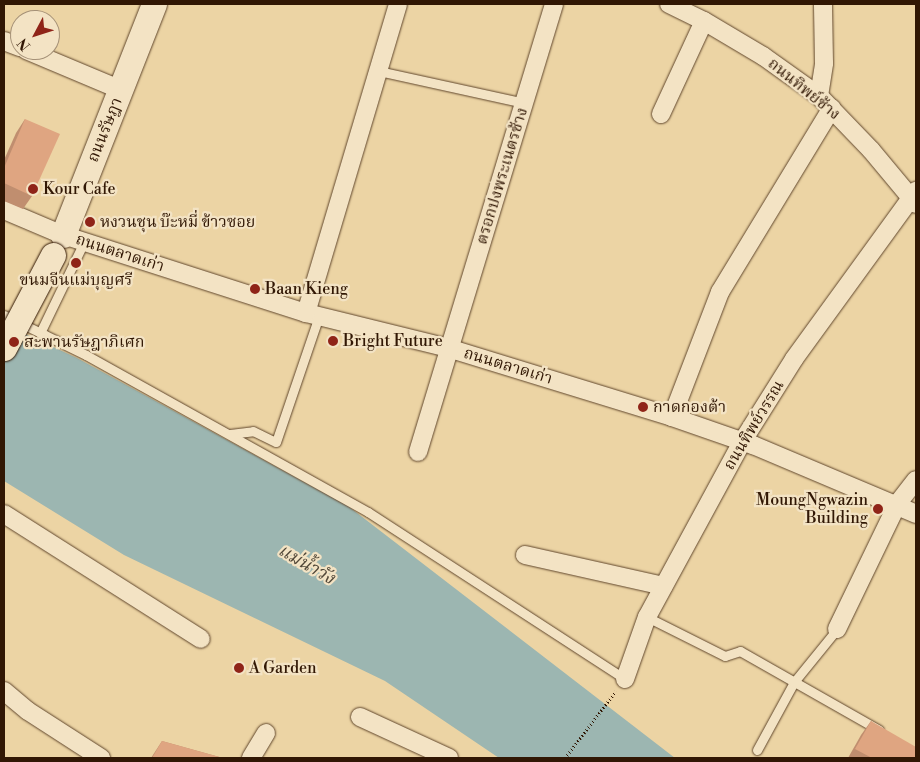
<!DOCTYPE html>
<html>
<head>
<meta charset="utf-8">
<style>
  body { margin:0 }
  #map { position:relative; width:920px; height:762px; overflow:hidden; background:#ecd4a4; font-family:"Libre Bodoni","Noto Serif Thai",serif }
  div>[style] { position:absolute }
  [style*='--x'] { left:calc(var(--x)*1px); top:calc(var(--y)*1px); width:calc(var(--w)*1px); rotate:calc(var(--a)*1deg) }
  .water>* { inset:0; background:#9cb6b1 }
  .path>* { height:3px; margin-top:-1.5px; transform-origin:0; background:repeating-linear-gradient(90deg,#311704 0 1px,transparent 0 3.5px) }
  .roads { filter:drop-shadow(0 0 1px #60462c) drop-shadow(0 0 1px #60462c) }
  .lane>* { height:9px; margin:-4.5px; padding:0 4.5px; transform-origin:4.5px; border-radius:4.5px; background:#f3e3c4 }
  .street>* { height:18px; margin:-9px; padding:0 9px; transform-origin:9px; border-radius:9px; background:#f3e3c4 }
  .secondary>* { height:25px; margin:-12.5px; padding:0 12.5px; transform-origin:12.5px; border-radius:12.5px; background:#f3e3c4 }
  .bridges { filter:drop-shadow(0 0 1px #311704) drop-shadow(0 0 1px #311704) }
  .secondary-bridge>* { height:25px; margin:-12.5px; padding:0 12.5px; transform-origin:12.5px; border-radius:12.5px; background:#f3e3c4 }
  .wall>* { inset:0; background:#c08e6f }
  .building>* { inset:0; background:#dfa581 }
  .dots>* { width:14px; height:14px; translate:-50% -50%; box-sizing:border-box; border:2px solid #f3e3c4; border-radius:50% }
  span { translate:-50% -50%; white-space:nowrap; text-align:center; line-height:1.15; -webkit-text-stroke:4.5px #f3e3c4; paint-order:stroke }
  .street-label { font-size:16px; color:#311704 }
  .poi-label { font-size:16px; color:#311704 }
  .left { translate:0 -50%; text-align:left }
  .right { translate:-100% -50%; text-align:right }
  .water-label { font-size:18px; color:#514738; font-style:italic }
  .frame { position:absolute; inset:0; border:5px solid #311704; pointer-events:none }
  .north { position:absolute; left:10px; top:10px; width:50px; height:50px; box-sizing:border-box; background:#f3e3c4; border:1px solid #a59177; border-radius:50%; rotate:230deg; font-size:14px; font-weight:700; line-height:20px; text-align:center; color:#311704 }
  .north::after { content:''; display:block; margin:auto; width:18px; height:22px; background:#8f2418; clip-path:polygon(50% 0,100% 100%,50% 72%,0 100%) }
</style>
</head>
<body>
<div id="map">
  <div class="water">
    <i style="clip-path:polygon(4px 324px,77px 358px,348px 506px,675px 758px,499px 758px,385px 681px,124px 555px,4px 481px)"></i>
  </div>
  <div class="path">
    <i style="--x:565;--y:758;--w:84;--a:-52.7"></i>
  </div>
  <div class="roads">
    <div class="lane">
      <i style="--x:379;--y:71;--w:148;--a:12.4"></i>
      <i style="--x:4;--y:315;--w:91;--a:26"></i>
      <i style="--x:86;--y:355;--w:323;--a:29.1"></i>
      <i style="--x:368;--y:512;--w:306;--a:33"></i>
      <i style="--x:40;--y:333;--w:101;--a:-64.2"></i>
      <i style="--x:230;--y:434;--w:23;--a:-7"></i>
      <i style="--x:253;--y:431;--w:25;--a:26"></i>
      <i style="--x:276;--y:442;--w:133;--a:-71.2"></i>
      <i style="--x:647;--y:617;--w:87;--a:26.6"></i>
      <i style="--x:725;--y:656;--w:16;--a:-18"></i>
      <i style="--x:740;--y:651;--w:160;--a:29.6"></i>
      <i style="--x:757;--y:750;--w:77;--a:-61.4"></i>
      <i style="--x:794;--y:682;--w:68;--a:-50.9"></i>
    </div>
    <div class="street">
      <i style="--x:669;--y:4;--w:39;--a:26"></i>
      <i style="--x:704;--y:21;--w:69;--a:30.7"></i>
      <i style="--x:763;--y:56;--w:69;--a:35.5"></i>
      <i style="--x:819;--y:96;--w:75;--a:46.1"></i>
      <i style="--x:871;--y:150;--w:70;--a:50.2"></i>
      <i style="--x:4;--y:41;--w:17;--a:21"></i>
      <i style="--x:26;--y:50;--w:103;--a:22.8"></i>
      <i style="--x:819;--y:96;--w:33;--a:-81"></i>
      <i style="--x:824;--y:63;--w:59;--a:-91"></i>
      <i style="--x:661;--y:114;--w:102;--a:-65.2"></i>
      <i style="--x:4;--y:210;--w:64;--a:23"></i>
      <i style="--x:63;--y:235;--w:255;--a:17.8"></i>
      <i style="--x:306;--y:313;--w:146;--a:13.8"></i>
      <i style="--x:448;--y:348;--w:234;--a:17.1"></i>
      <i style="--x:672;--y:417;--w:86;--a:19.1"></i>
      <i style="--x:753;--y:445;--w:177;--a:22.9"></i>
      <i style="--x:306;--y:313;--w:322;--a:-73.4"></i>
      <i style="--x:672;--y:417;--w:134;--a:-69"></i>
      <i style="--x:720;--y:292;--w:215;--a:-58.7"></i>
      <i style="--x:418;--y:452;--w:468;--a:-73.1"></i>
      <i style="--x:4;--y:514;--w:233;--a:32.4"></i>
      <i style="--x:525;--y:555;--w:142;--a:12.6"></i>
      <i style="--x:837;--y:629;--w:140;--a:-64.2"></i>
      <i style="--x:898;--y:503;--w:29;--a:-52"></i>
      <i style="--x:625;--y:679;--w:66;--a:-70.5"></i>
      <i style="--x:647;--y:617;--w:199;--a:-61.5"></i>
      <i style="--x:742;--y:442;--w:98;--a:-57.9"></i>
      <i style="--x:794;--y:359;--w:208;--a:-54"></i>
      <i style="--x:4;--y:691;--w:31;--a:40"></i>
      <i style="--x:28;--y:711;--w:87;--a:32.8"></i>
      <i style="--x:360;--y:717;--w:98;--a:24.7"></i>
      <i style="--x:251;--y:758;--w:29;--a:-59"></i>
    </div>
    <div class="secondary">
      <i style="--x:63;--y:235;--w:248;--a:-68.5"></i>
    </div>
  </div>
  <div class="bridges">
    <div class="secondary-bridge">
      <i style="--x:4;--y:348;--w:105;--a:-62.2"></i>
    </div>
  </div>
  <div class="wall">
    <i style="clip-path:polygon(25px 119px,32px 196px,23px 209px,4px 201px,4px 160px,16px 133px)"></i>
    <i style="clip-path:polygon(871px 721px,916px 758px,848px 758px,861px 735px)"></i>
    <i style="clip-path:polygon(162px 741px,223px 758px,151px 758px)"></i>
  </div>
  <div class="building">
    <i style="clip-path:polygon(25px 119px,60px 134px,32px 196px,4px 183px,4px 168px)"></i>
    <i style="clip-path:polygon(871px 721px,916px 747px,916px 758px,872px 758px,855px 749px)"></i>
    <i style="clip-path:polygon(162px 741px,223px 758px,152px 758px)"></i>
  </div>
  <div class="dots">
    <i style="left:33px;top:189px;background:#8f2418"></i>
    <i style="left:90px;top:222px;background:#8f2418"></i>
    <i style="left:76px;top:263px;background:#8f2418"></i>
    <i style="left:255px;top:289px;background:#8f2418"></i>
    <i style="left:333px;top:341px;background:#8f2418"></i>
    <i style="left:14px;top:342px;background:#8f2418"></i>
    <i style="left:643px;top:407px;background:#8f2418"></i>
    <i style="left:878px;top:509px;background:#8f2418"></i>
    <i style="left:239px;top:668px;background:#8f2418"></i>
  </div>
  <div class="street-label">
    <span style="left:804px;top:89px;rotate:39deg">ถนนทิพย์ช้าง</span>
    <span style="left:105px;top:130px;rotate:-68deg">ถนนรัษฎา</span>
    <span style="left:502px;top:176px;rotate:-73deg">ตรอกปงพระเนตรช้าง</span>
    <span style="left:120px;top:253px;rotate:18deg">ถนนตลาดเก่า</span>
    <span style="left:508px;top:366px;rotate:17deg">ถนนตลาดเก่า</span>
    <span style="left:754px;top:425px;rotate:-59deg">ถนนทิพย์วรรณ</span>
  </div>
  <div class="poi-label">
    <span class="left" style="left:43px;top:189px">Kour Cafe</span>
    <span class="left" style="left:100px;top:222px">หงวนชุน บ๊ะหมี่ ข้าวซอย</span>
    <span style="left:76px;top:280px">ขนมจีนแม่บุญศรี</span>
    <span class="left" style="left:265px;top:289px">Baan Kieng</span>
    <span class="left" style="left:343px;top:341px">Bright Future</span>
    <span class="left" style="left:24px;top:342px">สะพานรัษฎาภิเศก</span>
    <span class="left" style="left:653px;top:407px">กาดกองต้า</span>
    <span class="right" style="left:868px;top:509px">MoungNgwazin<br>Building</span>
    <span class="left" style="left:249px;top:668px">A Garden</span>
  </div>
  <div class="water-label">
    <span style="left:306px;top:565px;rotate:30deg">แม่น้ำวัง</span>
  </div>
  <div class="frame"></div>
  <div class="north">N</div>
</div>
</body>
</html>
